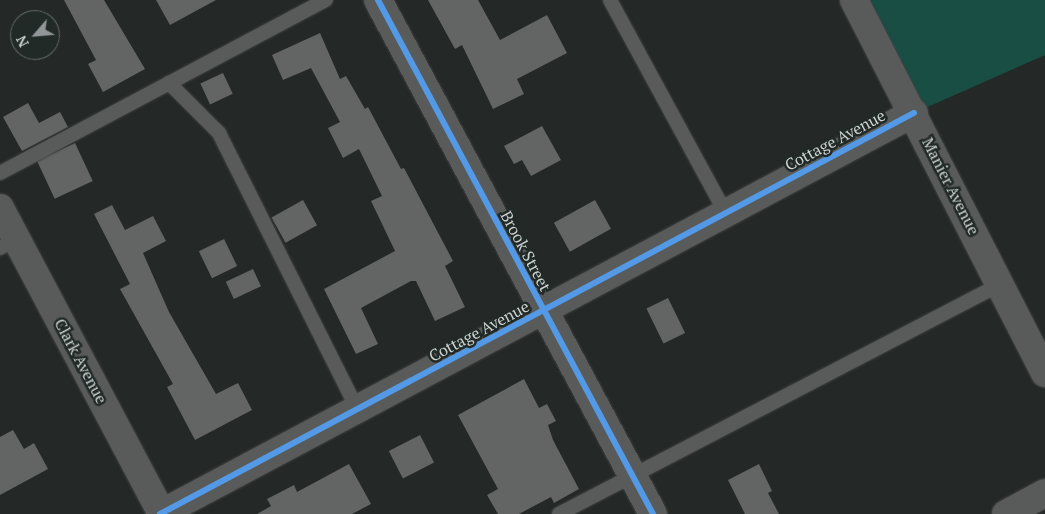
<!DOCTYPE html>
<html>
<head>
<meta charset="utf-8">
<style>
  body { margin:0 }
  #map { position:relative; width:1045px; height:514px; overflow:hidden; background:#242827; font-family:"PT Serif",serif }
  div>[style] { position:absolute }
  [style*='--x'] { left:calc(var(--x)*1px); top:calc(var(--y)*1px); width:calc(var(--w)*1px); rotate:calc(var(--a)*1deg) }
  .green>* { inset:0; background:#184e43 }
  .building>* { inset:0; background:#626564; transform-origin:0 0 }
  .roads { filter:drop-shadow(0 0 1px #404342) drop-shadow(0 0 1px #404342) }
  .service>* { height:14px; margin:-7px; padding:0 7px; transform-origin:7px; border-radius:7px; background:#585b5a }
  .minor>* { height:28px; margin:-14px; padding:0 14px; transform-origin:14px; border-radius:14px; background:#585b5a }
  .tertiary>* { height:28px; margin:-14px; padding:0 14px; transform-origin:14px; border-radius:14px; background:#585b5a }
  .cycleway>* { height:6px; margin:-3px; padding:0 3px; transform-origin:3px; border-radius:3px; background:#5399e6 }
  span { translate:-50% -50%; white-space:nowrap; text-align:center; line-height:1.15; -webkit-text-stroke:5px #222a28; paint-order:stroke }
  .street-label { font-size:16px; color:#cdd2d1 }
  .north { position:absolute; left:10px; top:10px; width:50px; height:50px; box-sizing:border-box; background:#222a28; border:1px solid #666d6c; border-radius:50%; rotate:243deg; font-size:14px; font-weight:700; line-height:20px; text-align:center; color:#cdd2d1 }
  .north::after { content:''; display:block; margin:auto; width:18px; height:22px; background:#929696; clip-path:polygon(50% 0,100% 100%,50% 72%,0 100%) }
</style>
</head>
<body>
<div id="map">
  <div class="green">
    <i style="clip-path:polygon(854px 0,1045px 0,1045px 55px,914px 113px)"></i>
  </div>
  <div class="building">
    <i style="clip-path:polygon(64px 0,104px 0,145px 69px,103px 92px,88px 64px,96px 60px)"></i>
    <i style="clip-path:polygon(156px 0,216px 0,170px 25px)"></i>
    <i style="clip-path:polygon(428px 0,478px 0,500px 40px,547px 15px,567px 53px,517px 79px,524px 94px,493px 109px,462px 45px,455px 49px)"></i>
    <i style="clip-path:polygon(320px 33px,340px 79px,346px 76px,365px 109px,368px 107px,401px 169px,404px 168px,453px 261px,445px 266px,465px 307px,435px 321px,416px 281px,411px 281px,361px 308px,378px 344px,356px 354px,324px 289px,395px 251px,371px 201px,382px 196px,359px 149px,343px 158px,328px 128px,340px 122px,311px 68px,283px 80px,272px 55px)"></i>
    <i style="left:223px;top:73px;width:23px;height:25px;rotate:65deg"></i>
    <i style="clip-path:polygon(28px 103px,39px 123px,60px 112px,68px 127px,22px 151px,3px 117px)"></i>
    <i style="clip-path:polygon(542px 126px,561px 160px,531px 176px,522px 160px,514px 164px,504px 146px)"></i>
    <i style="left:75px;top:143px;width:42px;height:42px;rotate:65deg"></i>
    <i style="left:303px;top:200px;width:29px;height:36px;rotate:61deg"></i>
    <i style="left:595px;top:200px;width:33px;height:47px;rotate:61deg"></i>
    <i style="clip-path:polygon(112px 205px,125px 230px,153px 216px,166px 241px,143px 253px,169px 312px,216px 394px,238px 383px,252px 410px,195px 440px,167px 387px,173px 384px,120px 289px,130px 284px,94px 214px)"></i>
    <i style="left:224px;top:239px;width:30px;height:28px;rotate:64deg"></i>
    <i style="left:253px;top:269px;width:19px;height:30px;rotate:65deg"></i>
    <i style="left:668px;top:298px;width:39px;height:24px;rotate:64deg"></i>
    <i style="clip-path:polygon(524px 379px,539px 408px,547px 404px,556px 421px,548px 425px,553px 440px,579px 489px,554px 503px,551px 497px,519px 514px,498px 514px,487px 495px,498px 489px,458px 415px)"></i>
    <i style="clip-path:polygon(13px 430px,24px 449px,34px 443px,48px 469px,0 495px,0 437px)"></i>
    <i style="left:420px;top:435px;width:31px;height:35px;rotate:63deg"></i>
    <i style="clip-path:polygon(349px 464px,371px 504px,352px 514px,257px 514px,271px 506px,267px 499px,294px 485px,297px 492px)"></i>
    <i style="clip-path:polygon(759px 464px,772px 491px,768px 493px,779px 514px,745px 514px,728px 480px)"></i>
  </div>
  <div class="roads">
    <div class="service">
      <i style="--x:610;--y:0;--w:243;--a:61.5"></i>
      <i style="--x:169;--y:83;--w:71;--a:45"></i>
      <i style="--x:219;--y:133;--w:310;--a:63.4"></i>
      <i style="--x:0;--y:173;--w:369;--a:-28"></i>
      <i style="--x:0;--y:248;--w:19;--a:-28"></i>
      <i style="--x:559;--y:514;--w:498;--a:-27.5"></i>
    </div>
    <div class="minor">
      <i style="--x:378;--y:0;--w:583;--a:61.85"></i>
      <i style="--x:854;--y:0;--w:419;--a:62.9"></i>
      <i style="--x:160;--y:514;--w:854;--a:-28.01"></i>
      <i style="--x:1006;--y:514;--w:44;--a:-28.3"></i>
    </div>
    <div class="tertiary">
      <i style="--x:0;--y:208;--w:346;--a:62.1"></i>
    </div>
  </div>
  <div class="cycleway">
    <i style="--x:378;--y:0;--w:583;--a:61.85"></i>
    <i style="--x:160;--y:514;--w:854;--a:-28.01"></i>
  </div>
  <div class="street-label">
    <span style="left:835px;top:140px;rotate:-28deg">Cottage Avenue</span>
    <span style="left:951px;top:186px;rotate:63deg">Manier Avenue</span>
    <span style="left:526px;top:251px;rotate:62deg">Brook Street</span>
    <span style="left:479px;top:331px;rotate:-28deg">Cottage Avenue</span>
    <span style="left:81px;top:361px;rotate:62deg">Clark Avenue</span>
  </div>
  <div class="north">N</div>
</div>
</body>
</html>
